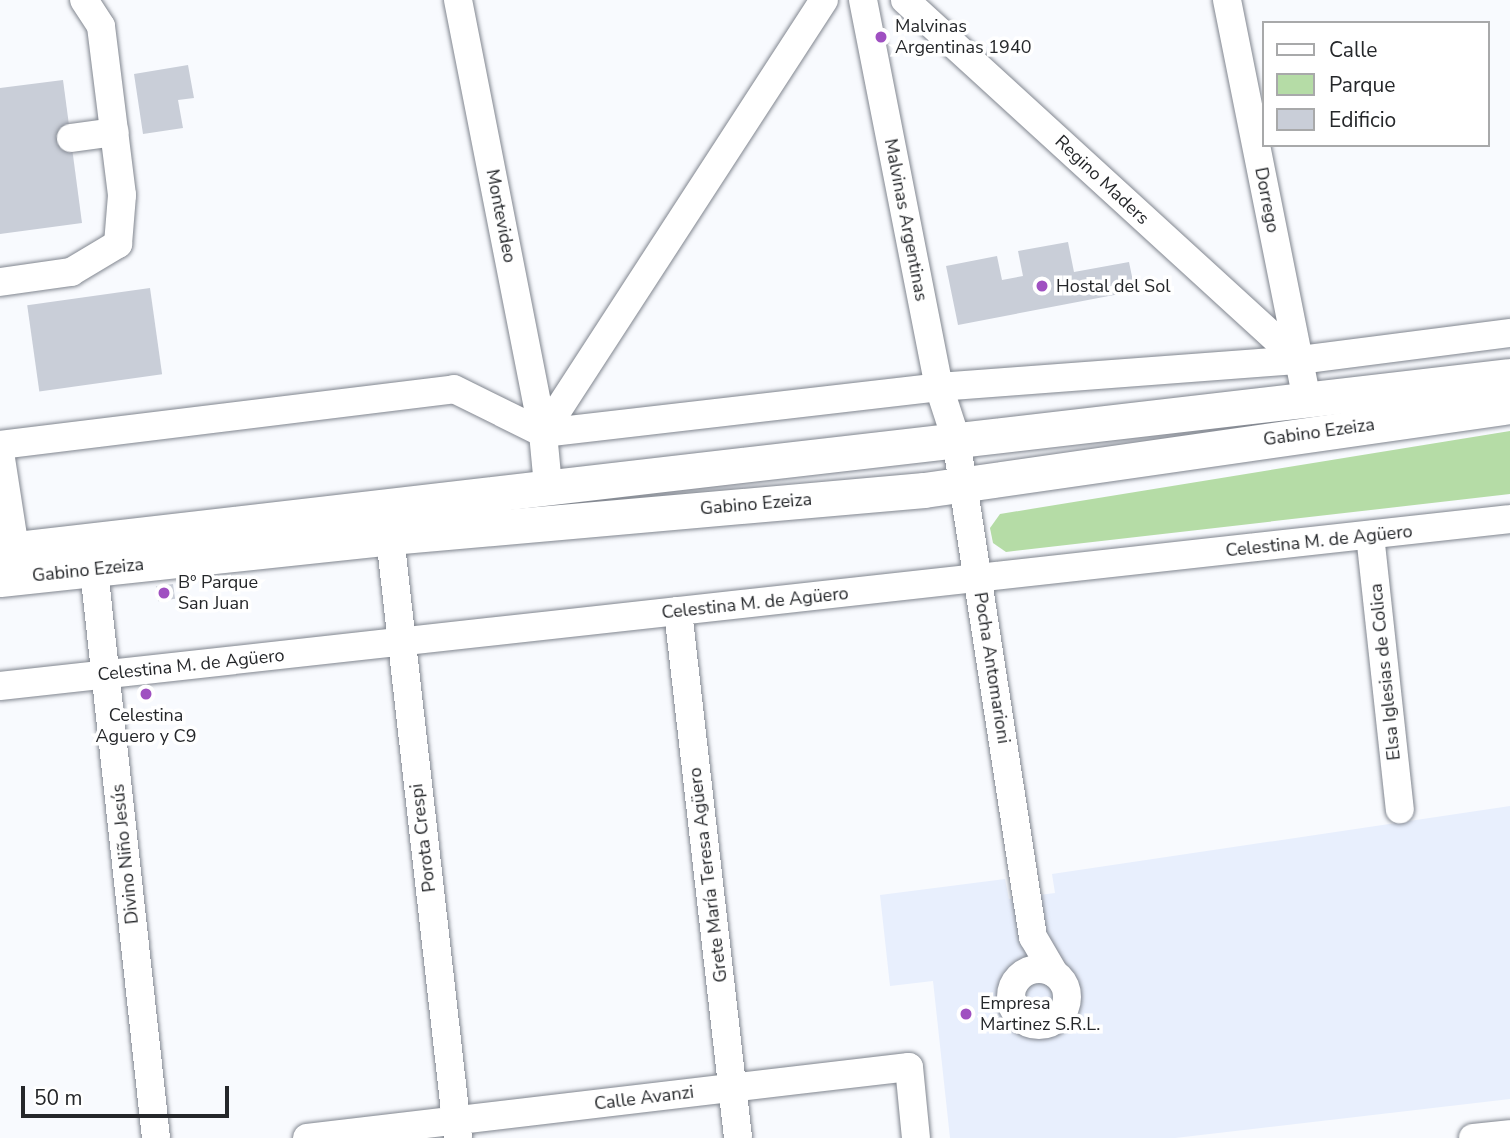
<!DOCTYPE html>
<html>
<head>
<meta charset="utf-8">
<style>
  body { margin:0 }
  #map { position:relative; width:1510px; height:1138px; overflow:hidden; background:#f8fafe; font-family:"Nunito Sans",sans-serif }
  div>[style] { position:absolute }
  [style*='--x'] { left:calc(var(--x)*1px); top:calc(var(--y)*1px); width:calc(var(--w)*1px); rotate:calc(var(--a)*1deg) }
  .built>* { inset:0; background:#e8effd }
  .green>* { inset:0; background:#b5dca6 }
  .building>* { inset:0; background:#c9ced8; transform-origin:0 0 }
  .roads { filter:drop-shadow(0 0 2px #81868f) drop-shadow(0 0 2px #81868f) }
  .minor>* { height:28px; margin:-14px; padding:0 14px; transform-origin:14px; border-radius:14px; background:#fff }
  .minor>.ring { margin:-14px; padding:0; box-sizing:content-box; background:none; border:28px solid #fff; border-radius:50% }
  .major>* { height:35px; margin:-17.5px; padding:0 17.5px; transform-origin:17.5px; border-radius:17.5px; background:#fff }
  .dots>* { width:19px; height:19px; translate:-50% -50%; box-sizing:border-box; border:4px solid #fff; border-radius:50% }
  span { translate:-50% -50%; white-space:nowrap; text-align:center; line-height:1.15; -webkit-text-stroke:7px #fff; paint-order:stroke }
  .poi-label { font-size:18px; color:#25272a }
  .left { translate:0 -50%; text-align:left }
  .street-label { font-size:18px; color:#25272a }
  .legend { position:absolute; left:1262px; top:21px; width:228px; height:126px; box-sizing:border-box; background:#fff; border:2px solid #a8a9aa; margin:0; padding:9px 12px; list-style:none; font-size:21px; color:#25272a }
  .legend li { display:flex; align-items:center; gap:14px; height:35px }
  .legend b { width:35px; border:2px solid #a8a9aa }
  .scale { position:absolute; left:21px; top:1086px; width:208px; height:32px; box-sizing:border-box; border:4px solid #25272a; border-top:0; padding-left:9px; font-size:21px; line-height:24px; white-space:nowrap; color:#25272a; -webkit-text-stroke:5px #fff; paint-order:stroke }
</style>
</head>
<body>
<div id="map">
  <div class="built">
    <i style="clip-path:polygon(1510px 806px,1510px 1099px,1175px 1138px,950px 1138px,933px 981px,890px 986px,880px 895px,1005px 879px,1009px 899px,1055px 893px,1052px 874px)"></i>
  </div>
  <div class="green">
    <i style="clip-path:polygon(1510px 431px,1510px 494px,1006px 552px,993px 543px,990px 528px,1000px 514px)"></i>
  </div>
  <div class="building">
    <i style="clip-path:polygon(188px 65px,194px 98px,178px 100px,183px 128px,143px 134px,134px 74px)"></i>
    <i style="clip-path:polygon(63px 80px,82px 223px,0 234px,0 88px)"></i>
    <i style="clip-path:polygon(1068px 242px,1074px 272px,1129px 262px,1135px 291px,958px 325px,946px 266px,997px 256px,1002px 280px,1023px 276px,1018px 251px)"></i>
    <i style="left:150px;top:288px;width:87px;height:124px;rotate:82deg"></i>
    <i style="left:173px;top:584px;width:15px;height:17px;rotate:82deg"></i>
  </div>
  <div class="roads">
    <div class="minor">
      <i style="--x:458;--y:0;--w:441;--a:78.9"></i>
      <i style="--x:543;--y:433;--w:53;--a:84.6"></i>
      <i style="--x:863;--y:0;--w:394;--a:78.9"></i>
      <i style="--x:939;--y:387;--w:55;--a:71.9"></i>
      <i style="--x:956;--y:439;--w:504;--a:81.21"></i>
      <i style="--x:1033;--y:937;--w:42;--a:59.7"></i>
      <i style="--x:905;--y:0;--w:534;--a:42.42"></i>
      <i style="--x:1227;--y:0;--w:408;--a:78.7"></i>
      <i style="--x:71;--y:138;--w:44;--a:-7.8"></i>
      <i style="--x:0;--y:282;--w:72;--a:-8"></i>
      <i style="--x:71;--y:272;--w:55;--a:-30.8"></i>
      <i style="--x:118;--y:244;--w:49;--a:-85.3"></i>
      <i style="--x:122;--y:195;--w:170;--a:-97.1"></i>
      <i style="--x:101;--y:26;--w:31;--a:-123"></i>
      <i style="--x:543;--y:433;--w:516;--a:-57.02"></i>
      <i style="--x:0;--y:445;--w:457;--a:-7"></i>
      <i style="--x:454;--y:389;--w:99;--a:26.3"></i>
      <i style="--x:543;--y:433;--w:399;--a:-6.6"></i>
      <i style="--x:939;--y:387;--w:361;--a:-4.3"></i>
      <i style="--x:1299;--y:360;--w:213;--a:-7.3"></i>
      <i style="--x:0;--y:452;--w:98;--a:81.2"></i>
      <i style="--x:1370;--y:535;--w:276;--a:83.8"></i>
      <i style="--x:390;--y:537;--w:605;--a:83.54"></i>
      <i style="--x:94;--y:570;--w:571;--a:83.77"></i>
      <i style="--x:678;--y:611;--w:530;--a:83.5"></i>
      <i style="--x:0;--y:686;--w:1519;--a:-6.31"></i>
      <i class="ring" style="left:1011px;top:969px;width:28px;height:28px"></i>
      <i style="--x:307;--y:1138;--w:606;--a:-6.73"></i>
      <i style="--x:909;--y:1067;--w:71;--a:84.4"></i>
      <i style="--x:1473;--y:1138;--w:37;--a:-6"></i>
    </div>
    <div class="major">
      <i style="--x:0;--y:551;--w:1520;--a:-6.61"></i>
      <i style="--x:0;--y:579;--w:392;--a:-6.1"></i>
      <i style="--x:390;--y:537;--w:536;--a:-5.03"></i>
      <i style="--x:924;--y:490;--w:592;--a:-8.16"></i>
    </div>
  </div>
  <div class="dots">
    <i style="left:881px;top:37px;background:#9f50c1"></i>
    <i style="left:1042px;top:286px;background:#9f50c1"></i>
    <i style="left:164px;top:593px;background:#9f50c1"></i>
    <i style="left:146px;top:694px;background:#9f50c1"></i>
    <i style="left:966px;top:1014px;background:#9f50c1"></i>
  </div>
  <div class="poi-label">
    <span class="left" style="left:895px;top:37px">Malvinas<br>Argentinas 1940</span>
    <span class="left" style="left:1056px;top:286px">Hostal del Sol</span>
    <span class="left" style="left:178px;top:593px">Bº Parque<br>San Juan</span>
    <span style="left:146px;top:726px">Celestina<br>Aguero y C9</span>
    <span class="left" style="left:980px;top:1014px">Empresa<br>Martinez S.R.L.</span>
  </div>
  <div class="street-label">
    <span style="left:1102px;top:180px;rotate:43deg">Regino Maders</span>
    <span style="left:1267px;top:200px;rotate:79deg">Dorrego</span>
    <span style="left:501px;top:216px;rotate:79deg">Montevideo</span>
    <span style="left:906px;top:220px;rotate:79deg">Malvinas Argentinas</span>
    <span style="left:1319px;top:432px;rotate:-8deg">Gabino Ezeiza</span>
    <span style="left:756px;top:504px;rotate:-5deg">Gabino Ezeiza</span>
    <span style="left:1319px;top:541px;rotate:-6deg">Celestina M. de Agüero</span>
    <span style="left:88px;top:570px;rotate:-6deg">Gabino Ezeiza</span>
    <span style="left:755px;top:603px;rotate:-6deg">Celestina M. de Agüero</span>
    <span style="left:191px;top:665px;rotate:-6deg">Celestina M. de Agüero</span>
    <span style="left:992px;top:668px;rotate:81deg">Pocha Antomarioni</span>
    <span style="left:1385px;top:672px;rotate:-96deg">Elsa Iglesias de Colica</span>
    <span style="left:423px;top:838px;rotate:-97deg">Porota Crespi</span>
    <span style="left:125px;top:854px;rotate:-96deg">Divino Niño Jesús</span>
    <span style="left:708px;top:875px;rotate:-97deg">Grete María Teresa Agüero</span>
    <span style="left:644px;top:1098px;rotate:-7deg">Calle Avanzi</span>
  </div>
  <ul class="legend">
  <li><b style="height:9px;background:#fff"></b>Calle</li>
  <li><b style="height:19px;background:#b5dca6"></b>Parque</li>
  <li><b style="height:19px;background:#c9ced8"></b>Edificio</li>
  </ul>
  <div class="scale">50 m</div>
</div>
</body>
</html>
